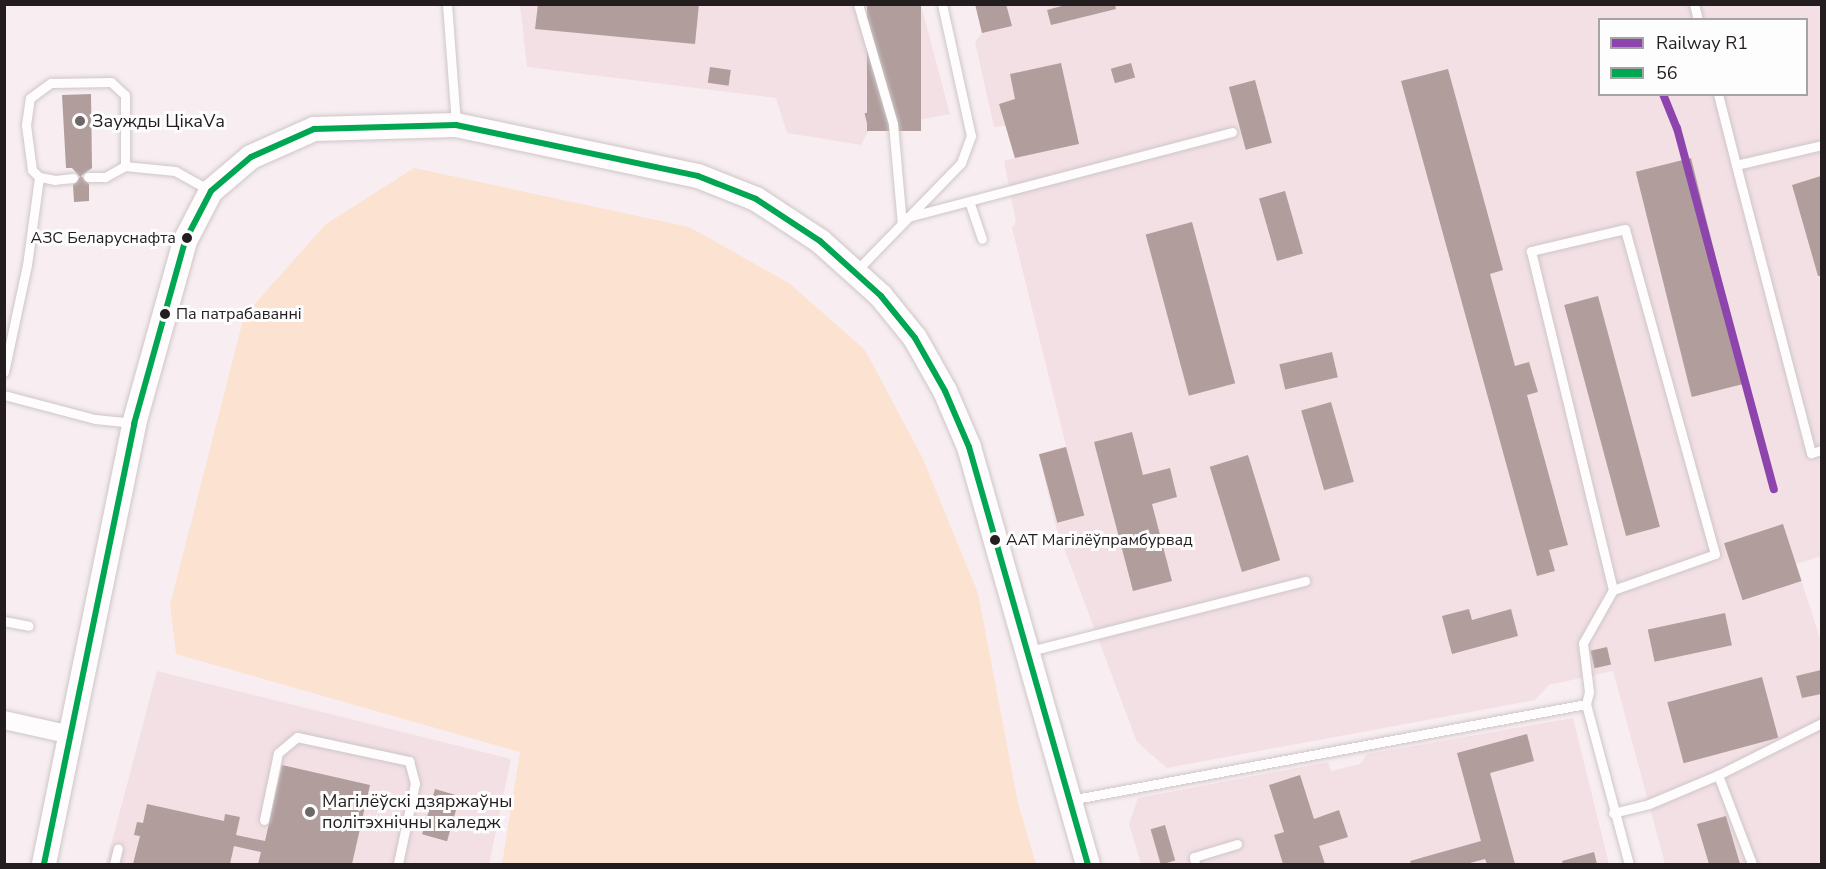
<!DOCTYPE html>
<html>
<head>
<meta charset="utf-8">
<style>
  body { margin:0 }
  #map { position:relative; width:1826px; height:869px; overflow:hidden; background:#f8eef1; font-family:"Nunito Sans",sans-serif }
  div>[style] { position:absolute }
  [style*='--x'] { left:calc(var(--x)*1px); top:calc(var(--y)*1px); width:calc(var(--w)*1px); rotate:calc(var(--a)*1deg) }
  .built>* { inset:0; background:#f3e0e5 }
  .green>* { inset:0; background:#fbe2d1 }
  .building>* { inset:0; background:#b09d9c; transform-origin:0 0 }
  .roads { filter:drop-shadow(0 0 2px #cdc6c8) drop-shadow(0 0 2px #cdc6c8) }
  .service>* { height:9px; margin:-4.5px; padding:0 4.5px; transform-origin:4.5px; border-radius:4.5px; background:#fefcfd }
  .minor>* { height:18px; margin:-9px; padding:0 9px; transform-origin:9px; border-radius:9px; background:#fefcfd }
  .secondary>* { height:24px; margin:-12px; padding:0 12px; transform-origin:12px; border-radius:12px; background:#fefcfd }
  .bus-1>* { height:6px; margin:-3px; padding:0 3px; transform-origin:3px; border-radius:3px; background:#00a651 }
  .rail-1>* { height:8px; margin:-4px; padding:0 4px; transform-origin:4px; border-radius:4px; background:#8e44ad }
  .dots>* { width:16px; height:16px; translate:-50% -50%; box-sizing:border-box; border:3px solid #fdfdfd; border-radius:50% }
  span { translate:-50% -50%; white-space:nowrap; text-align:center; line-height:1.15; -webkit-text-stroke:6px #fdfdfd; paint-order:stroke }
  .bus-label { font-size:16px; color:#231d1f }
  .right { translate:-100% -50%; text-align:right }
  .left { translate:0 -50%; text-align:left }
  .poi-label { font-size:18px; color:#231d1f }
  .frame { position:absolute; inset:0; border:6px solid #231d1f; pointer-events:none }
  .legend { position:absolute; left:1598px; top:18px; width:210px; height:78px; box-sizing:border-box; background:#fdfdfd; border:2px solid #a6a3a4; margin:0; padding:8px 10px; list-style:none; font-size:18px; color:#231d1f }
  .legend li { display:flex; align-items:center; gap:12px; height:30px }
  .legend b { width:30px; border:2px solid #a6a3a4 }
</style>
</head>
<body>
<div id="map">
  <div class="built">
    <i style="clip-path:polygon(evenodd,975px 4px,1821px 5px,1822px 556px,1796px 564px,1821px 641px,1821px 864px,1665px 864px,1613px 671px,1549px 685px,1535px 700px,1167px 768px,1137px 742px,1055px 524px,1039px 454px,1066px 446px,1012px 228px,1016px 222px,1004px 161px,1014px 158px,1006px 126px,994px 127px,975px 42px,982px 33px,975px 4px,1600px 20px,1806px 20px,1806px 94px,1600px 94px,1600px 20px)"></i>
    <i style="clip-path:polygon(520px 5px,921px 5px,950px 114px,869px 130px,861px 145px,787px 133px,776px 98px,527px 67px)"></i>
    <i style="clip-path:polygon(157px 671px,511px 759px,489px 864px,106px 864px)"></i>
    <i style="clip-path:polygon(1573px 718px,1609px 864px,1141px 864px,1129px 824px,1138px 798px,1328px 762px,1331px 771px,1360px 764px,1367px 754px)"></i>
  </div>
  <div class="green">
    <i style="clip-path:polygon(414px 168px,689px 227px,789px 283px,865px 350px,922px 457px,978px 593px,1018px 803px,1036px 864px,502px 864px,520px 752px,176px 654px,170px 605px,244px 316px,326px 224px)"></i>
  </div>
  <div class="building">
    <i style="clip-path:polygon(538px 4px,699px 4px,695px 44px,535px 29px)"></i>
    <i style="left:867px;top:4px;width:54px;height:127px"></i>
    <i style="clip-path:polygon(975px 4px,1006px 4px,1012px 26px,982px 33px)"></i>
    <i style="clip-path:polygon(1069px 4px,1115px 4px,1116px 9px,1051px 25px,1047px 10px)"></i>
    <i style="clip-path:polygon(1061px 63px,1079px 144px,1015px 158px,999px 104px,1015px 99px,1010px 74px)"></i>
    <i style="left:1131px;top:63px;width:15px;height:21px;rotate:74deg"></i>
    <i style="left:710px;top:67px;width:21px;height:16px;rotate:8deg"></i>
    <i style="clip-path:polygon(1448px 69px,1503px 270px,1490px 274px,1515px 366px,1529px 362px,1538px 392px,1527px 395px,1568px 545px,1549px 550px,1555px 571px,1537px 576px,1401px 81px)"></i>
    <i style="left:1255px;top:80px;width:65px;height:27px;rotate:75deg"></i>
    <i style="clip-path:polygon(91px 94px,92px 168px,81px 176px,89px 184px,89px 201px,74px 202px,73px 185px,80px 177px,72px 168px,66px 168px,62px 95px)"></i>
    <i style="left:882px;top:109px;width:16px;height:18px;rotate:76deg"></i>
    <i style="left:1691px;top:158px;width:232px;height:57px;rotate:76deg"></i>
    <i style="clip-path:polygon(1821px 176px,1821px 276px,1818px 276px,1792px 185px)"></i>
    <i style="left:1285px;top:191px;width:65px;height:27px;rotate:74deg"></i>
    <i style="left:1192px;top:222px;width:167px;height:48px;rotate:75deg"></i>
    <i style="left:1598px;top:296px;width:239px;height:35px;rotate:75deg"></i>
    <i style="left:1332px;top:352px;width:26px;height:54px;rotate:77deg"></i>
    <i style="left:1331px;top:402px;width:83px;height:31px;rotate:74deg"></i>
    <i style="clip-path:polygon(1132px 432px,1143px 475px,1170px 468px,1177px 497px,1152px 504px,1172px 581px,1133px 591px,1094px 442px)"></i>
    <i style="left:1066px;top:447px;width:71px;height:28px;rotate:75deg"></i>
    <i style="left:1248px;top:455px;width:110px;height:40px;rotate:73deg"></i>
    <i style="left:1783px;top:524px;width:60px;height:62px;rotate:72deg"></i>
    <i style="clip-path:polygon(1469px 609px,1472px 620px,1511px 609px,1518px 636px,1452px 654px,1442px 616px)"></i>
    <i style="left:1725px;top:613px;width:33px;height:79px;rotate:78deg"></i>
    <i style="left:1607px;top:647px;width:18px;height:17px;rotate:77deg"></i>
    <i style="clip-path:polygon(1821px 670px,1821px 694px,1802px 698px,1796px 676px)"></i>
    <i style="left:1762px;top:677px;width:63px;height:98px;rotate:75deg"></i>
    <i style="clip-path:polygon(1527px 734px,1534px 761px,1490px 773px,1515px 864px,1487px 864px,1485px 859px,1466px 864px,1411px 864px,1410px 861px,1481px 841px,1457px 753px)"></i>
    <i style="clip-path:polygon(282px 765px,370px 785px,352px 864px,258px 864px,261px 852px,234px 846px,230px 864px,133px 864px,140px 836px,134px 835px,137px 822px,143px 823px,147px 804px,224px 821px,225px 814px,240px 817px,236px 835px,265px 841px)"></i>
    <i style="clip-path:polygon(1300px 775px,1314px 819px,1339px 810px,1348px 837px,1319px 846px,1325px 864px,1283px 864px,1274px 835px,1284px 832px,1269px 785px)"></i>
    <i style="left:435px;top:789px;width:26px;height:47px;rotate:16deg"></i>
    <i style="clip-path:polygon(1726px 816px,1740px 864px,1709px 864px,1697px 824px)"></i>
    <i style="left:1165px;top:825px;width:37px;height:15px;rotate:74deg"></i>
    <i style="clip-path:polygon(1594px 852px,1597px 864px,1563px 864px,1562px 861px)"></i>
  </div>
  <div class="roads">
    <div class="service">
      <i style="--x:447;--y:4;--w:121;--a:85.7"></i>
      <i style="--x:858;--y:4;--w:125;--a:73.7"></i>
      <i style="--x:893;--y:124;--w:100;--a:84.9"></i>
      <i style="--x:1694;--y:4;--w:16;--a:76"></i>
      <i style="--x:1718;--y:94;--w:73;--a:75.8"></i>
      <i style="--x:1736;--y:165;--w:88;--a:-13.1"></i>
      <i style="--x:1736;--y:165;--w:298;--a:75.4"></i>
      <i style="--x:1811;--y:453;--w:11;--a:-15"></i>
      <i style="--x:125;--y:166;--w:50;--a:5.7"></i>
      <i style="--x:175;--y:171;--w:41;--a:29.1"></i>
      <i style="--x:73;--y:178;--w:18;--a:174"></i>
      <i style="--x:55;--y:180;--w:16;--a:-169"></i>
      <i style="--x:39;--y:177;--w:10;--a:-135"></i>
      <i style="--x:32;--y:170;--w:45;--a:-97.6"></i>
      <i style="--x:26;--y:125;--w:27;--a:-82"></i>
      <i style="--x:30;--y:98;--w:26;--a:-36"></i>
      <i style="--x:51;--y:83;--w:60;--a:-1"></i>
      <i style="--x:111;--y:82;--w:19;--a:43"></i>
      <i style="--x:125;--y:95;--w:71;--a:90"></i>
      <i style="--x:125;--y:166;--w:23;--a:151"></i>
      <i style="--x:105;--y:177;--w:17;--a:180"></i>
      <i style="--x:969;--y:201;--w:40;--a:71.1"></i>
      <i style="--x:908;--y:217;--w:335;--a:-14.7"></i>
      <i style="--x:857;--y:270;--w:149;--a:-45.8"></i>
      <i style="--x:961;--y:163;--w:29;--a:-70"></i>
      <i style="--x:971;--y:136;--w:135;--a:-102.4"></i>
      <i style="--x:4;--y:372;--w:109;--a:-77.9"></i>
      <i style="--x:27;--y:265;--w:89;--a:-82.2"></i>
      <i style="--x:4;--y:395;--w:94;--a:14.8"></i>
      <i style="--x:95;--y:419;--w:39;--a:6"></i>
      <i style="--x:4;--y:621;--w:25;--a:11"></i>
      <i style="--x:1030;--y:651;--w:284;--a:-14.3"></i>
      <i style="--x:1586;--y:704;--w:12;--a:-76"></i>
      <i style="--x:1589;--y:692;--w:49;--a:-97"></i>
      <i style="--x:1583;--y:643;--w:61;--a:-60.5"></i>
      <i style="--x:1613;--y:590;--w:108;--a:-19.4"></i>
      <i style="--x:1715;--y:554;--w:337;--a:-105.5"></i>
      <i style="--x:1625;--y:229;--w:97;--a:166.8"></i>
      <i style="--x:1531;--y:251;--w:349;--a:76.4"></i>
      <i style="--x:1718;--y:775;--w:95;--a:69.1"></i>
      <i style="--x:1070;--y:800;--w:525;--a:-10.54"></i>
      <i style="--x:1586;--y:704;--w:166;--a:75"></i>
      <i style="--x:1613;--y:813;--w:37;--a:-14"></i>
      <i style="--x:1649;--y:804;--w:75;--a:-22.8"></i>
      <i style="--x:1718;--y:775;--w:116;--a:-26.6"></i>
      <i style="--x:264;--y:820;--w:68;--a:-78.2"></i>
      <i style="--x:278;--y:753;--w:25;--a:-40"></i>
      <i style="--x:297;--y:737;--w:115;--a:12.1"></i>
      <i style="--x:409;--y:761;--w:23;--a:75"></i>
      <i style="--x:415;--y:783;--w:83;--a:101.9"></i>
      <i style="--x:114;--y:864;--w:16;--a:-76"></i>
      <i style="--x:1195;--y:864;--w:7;--a:-98"></i>
      <i style="--x:1194;--y:857;--w:45;--a:-16.8"></i>
    </div>
    <div class="minor">
      <i style="--x:4;--y:720;--w:69;--a:12.6"></i>
    </div>
    <div class="secondary">
      <i style="--x:44;--y:864;--w:449;--a:-78.4"></i>
      <i style="--x:134;--y:424;--w:190;--a:-74.4"></i>
      <i style="--x:185;--y:241;--w:56;--a:-62.5"></i>
      <i style="--x:211;--y:191;--w:52;--a:-40.4"></i>
      <i style="--x:251;--y:157;--w:69;--a:-24"></i>
      <i style="--x:314;--y:129;--w:142;--a:-1.6"></i>
      <i style="--x:456;--y:125;--w:247;--a:11.9"></i>
      <i style="--x:698;--y:176;--w:62;--a:21.6"></i>
      <i style="--x:756;--y:199;--w:77;--a:33.3"></i>
      <i style="--x:820;--y:241;--w:82;--a:42"></i>
      <i style="--x:881;--y:296;--w:54;--a:51"></i>
      <i style="--x:915;--y:338;--w:61;--a:60.5"></i>
      <i style="--x:945;--y:391;--w:61;--a:66.8"></i>
      <i style="--x:969;--y:447;--w:434;--a:74.1"></i>
    </div>
  </div>
  <div class="bus-1">
    <i style="--x:44;--y:864;--w:449;--a:-78.4"></i>
    <i style="--x:134;--y:424;--w:190;--a:-74.4"></i>
    <i style="--x:185;--y:241;--w:56;--a:-62.5"></i>
    <i style="--x:211;--y:191;--w:52;--a:-40.4"></i>
    <i style="--x:251;--y:157;--w:69;--a:-24"></i>
    <i style="--x:314;--y:129;--w:142;--a:-1.6"></i>
    <i style="--x:456;--y:125;--w:247;--a:11.9"></i>
    <i style="--x:698;--y:176;--w:62;--a:21.6"></i>
    <i style="--x:756;--y:199;--w:77;--a:33.3"></i>
    <i style="--x:820;--y:241;--w:82;--a:42"></i>
    <i style="--x:881;--y:296;--w:54;--a:51"></i>
    <i style="--x:915;--y:338;--w:61;--a:60.5"></i>
    <i style="--x:945;--y:391;--w:61;--a:66.8"></i>
    <i style="--x:969;--y:447;--w:434;--a:74.1"></i>
  </div>
  <div class="rail-1">
    <i style="--x:1663;--y:94;--w:37;--a:68"></i>
    <i style="--x:1677;--y:128;--w:374;--a:75"></i>
  </div>
  <div class="dots">
    <i style="left:80px;top:121px;background:#6e6668"></i>
    <i style="left:187px;top:238px;background:#231d1f"></i>
    <i style="left:165px;top:314px;background:#231d1f"></i>
    <i style="left:995px;top:540px;background:#231d1f"></i>
    <i style="left:310px;top:812px;background:#6e6668"></i>
  </div>
  <div class="bus-label">
    <span class="right" style="left:176px;top:238px">АЗС Беларуснафта</span>
    <span class="left" style="left:176px;top:314px">Па патрабаванні</span>
    <span class="left" style="left:1006px;top:540px">ААТ Магілёўпрамбурвад</span>
  </div>
  <div class="poi-label">
    <span class="left" style="left:92px;top:121px">Заужды ЦікаVа</span>
    <span class="left" style="left:322px;top:812px">Магілёўскі дзяржаўны<br>політэхнічны каледж</span>
  </div>
  <div class="frame"></div>
  <ul class="legend">
  <li><b style="height:8px;background:#8e44ad"></b>Railway R1</li>
  <li><b style="height:8px;background:#00a651"></b>56</li>
  </ul>
</div>
</body>
</html>
